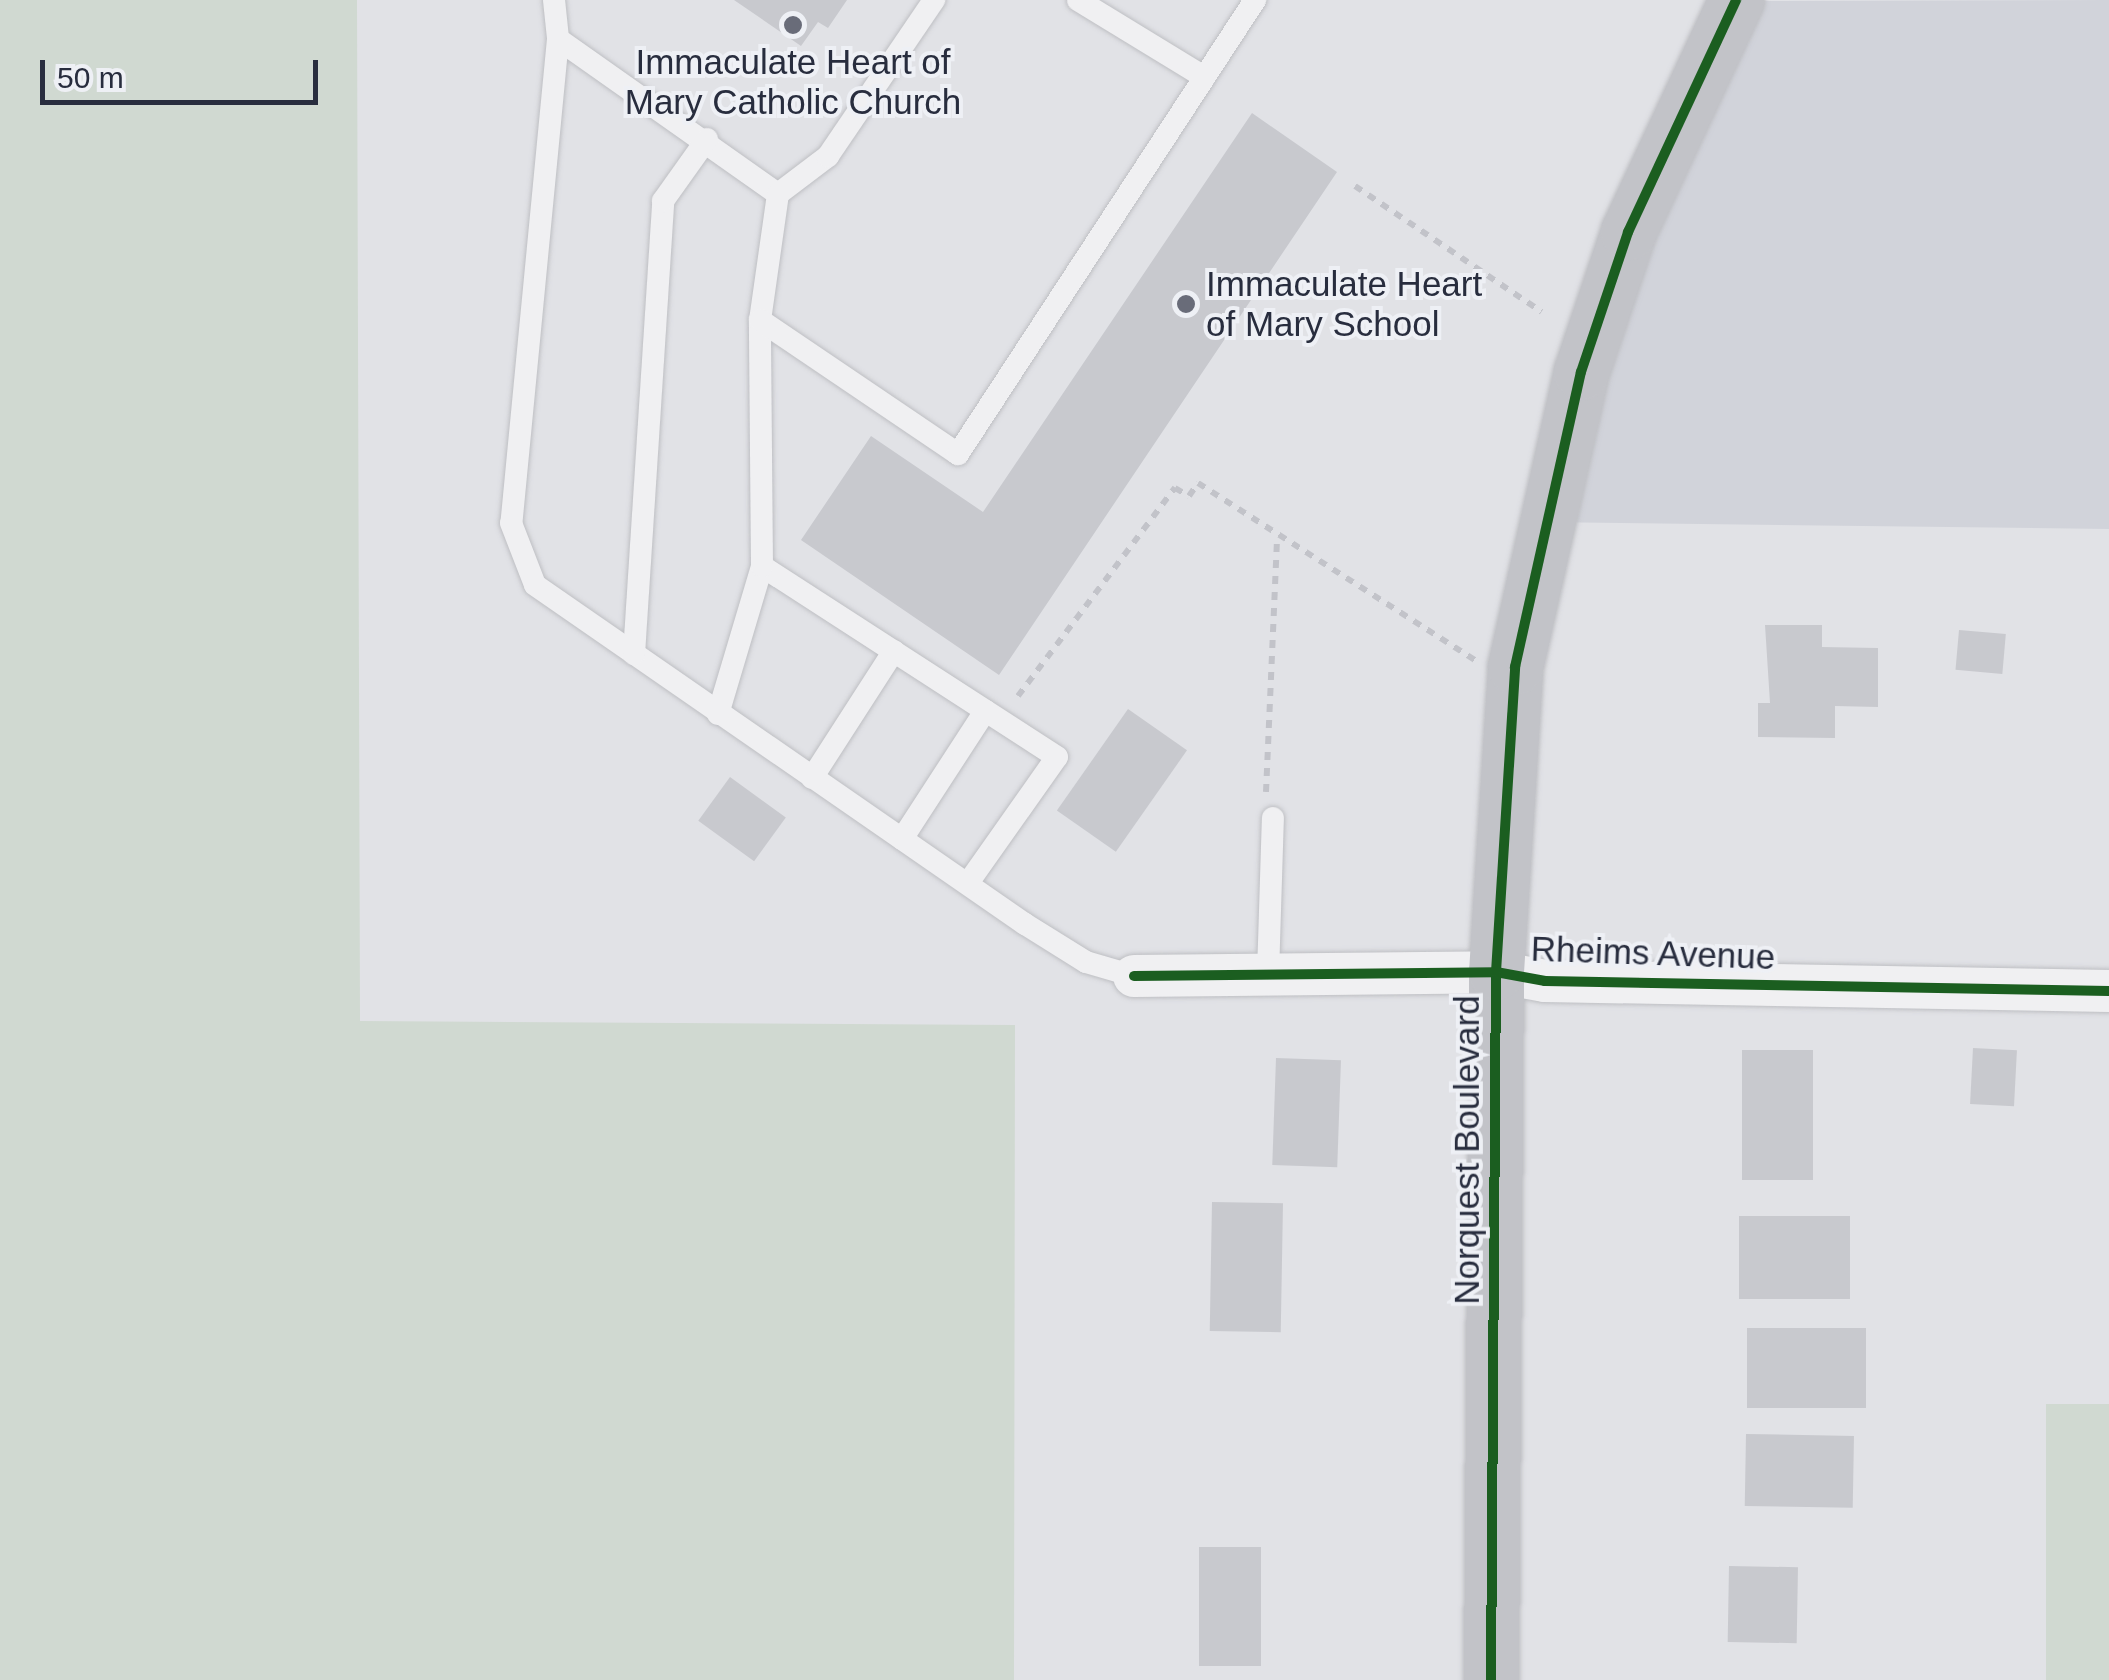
<!DOCTYPE html>
<html>
<head>
<meta charset="utf-8">
<style>
  body { margin:0 }
  #map { position:relative; width:2109px; height:1680px; overflow:hidden; background:#e1e2e6; font-family:Arial,sans-serif }
  div>[style] { position:absolute }
  [style*='--x'] { left:calc(var(--x)*1px); top:calc(var(--y)*1px); width:calc(var(--w)*1px); rotate:calc(var(--a)*1deg) }
  .built>* { inset:0; background:#d1d3da }
  .green>* { inset:0; background:#d0d9d1; transform-origin:0 0 }
  .building>* { inset:0; background:#c8c9ce; transform-origin:0 0 }
  .path>* { height:6px; margin-top:-3px; transform-origin:0; background:repeating-linear-gradient(90deg,#c2c3c9 0 8px,transparent 0 16px) }
  .roads { filter:drop-shadow(0 0 2px #bebfc3) drop-shadow(0 0 2px #bebfc3) }
  .lane>* { height:22px; margin:-11px; padding:0 11px; transform-origin:11px; border-radius:11px; background:#f0f0f2 }
  .street>* { height:42px; margin:-21px; padding:0 21px; transform-origin:21px; border-radius:21px; background:#f0f0f2 }
  .secondary>* { height:55px; margin:-27.5px; padding:0 27.5px; transform-origin:27.5px; border-radius:27.5px; background:#c2c3c8 }
  .cycleway>* { height:10px; margin:-5px; padding:0 5px; transform-origin:5px; border-radius:5px; background:#1b5e20 }
  .dots>* { width:28px; height:28px; translate:-50% -50%; box-sizing:border-box; border:5px solid #eef0f5; border-radius:50% }
  span { translate:-50% -50%; white-space:nowrap; text-align:center; line-height:1.15; -webkit-text-stroke:8px #eef0f5; paint-order:stroke }
  .poi-label { font-size:35px; color:#282d3e }
  .left { translate:0 -50%; text-align:left }
  .street-label { font-size:35px; color:#282d3e }
  .scale { position:absolute; left:40px; top:60px; width:278px; height:45px; box-sizing:border-box; border:5px solid #282d3e; border-top:0; padding-left:12px; font-size:30px; line-height:35px; white-space:nowrap; color:#282d3e; -webkit-text-stroke:8px #eef0f5; paint-order:stroke }
</style>
</head>
<body>
<div id="map">
  <div class="built">
    <i style="clip-path:polygon(2109px 0,2109px 529px,1542px 522px,1736px 1px)"></i>
  </div>
  <div class="green">
    <i style="clip-path:polygon(0 0,357px 0,360px 1021px,1015px 1025px,1014px 1680px,0 1680px)"></i>
    <i style="left:2109px;top:1404px;width:276px;height:63px;rotate:90deg"></i>
  </div>
  <div class="building">
    <i style="clip-path:polygon(734px 0,847px 0,828px 28px,818px 22px,801px 46px)"></i>
    <i style="clip-path:polygon(1252px 113px,1337px 172px,999px 675px,801px 540px,871px 436px,983px 512px)"></i>
    <i style="clip-path:polygon(1765px 625px,1822px 625px,1822px 647px,1878px 648px,1878px 707px,1835px 706px,1835px 738px,1758px 737px,1758px 703px,1770px 703px)"></i>
    <i style="left:1959px;top:630px;width:47px;height:40px;rotate:5deg"></i>
    <i style="left:1128px;top:709px;width:72px;height:124px;rotate:35deg"></i>
    <i style="left:730px;top:777px;width:69px;height:54px;rotate:36deg"></i>
    <i style="left:1973px;top:1048px;width:44px;height:56px;rotate:3deg"></i>
    <i style="left:1742px;top:1050px;width:71px;height:130px"></i>
    <i style="left:1276px;top:1058px;width:65px;height:107px;rotate:2deg"></i>
    <i style="left:1212px;top:1202px;width:71px;height:129px;rotate:1deg"></i>
    <i style="left:1739px;top:1216px;width:111px;height:83px"></i>
    <i style="left:1747px;top:1328px;width:119px;height:80px"></i>
    <i style="left:1746px;top:1434px;width:108px;height:72px;rotate:1deg"></i>
    <i style="left:1199px;top:1547px;width:62px;height:119px"></i>
    <i style="left:1729px;top:1566px;width:69px;height:76px;rotate:1deg"></i>
  </div>
  <div class="path">
    <i style="--x:1355;--y:186;--w:225;--a:34"></i>
    <i style="--x:1018;--y:696;--w:261;--a:-53"></i>
    <i style="--x:1175;--y:488;--w:16;--a:30"></i>
    <i style="--x:1189;--y:496;--w:16;--a:-55"></i>
    <i style="--x:1198;--y:483;--w:329;--a:32.6"></i>
    <i style="--x:1266;--y:792;--w:256;--a:-87.5"></i>
  </div>
  <div class="roads">
    <div class="lane">
      <i style="--x:554;--y:0;--w:39;--a:84"></i>
      <i style="--x:558;--y:39;--w:269;--a:35.2"></i>
      <i style="--x:778;--y:194;--w:127;--a:98.1"></i>
      <i style="--x:1078;--y:0;--w:148;--a:31.4"></i>
      <i style="--x:558;--y:39;--w:486;--a:95.5"></i>
      <i style="--x:511;--y:523;--w:66;--a:68.8"></i>
      <i style="--x:535;--y:585;--w:596;--a:34.68"></i>
      <i style="--x:1025;--y:924;--w:72;--a:31.9"></i>
      <i style="--x:1086;--y:962;--w:50;--a:16.3"></i>
      <i style="--x:778;--y:194;--w:63;--a:-37.2"></i>
      <i style="--x:828;--y:156;--w:189;--a:-55.8"></i>
      <i style="--x:634;--y:654;--w:454;--a:-86.3"></i>
      <i style="--x:663;--y:201;--w:76;--a:-54.6"></i>
      <i style="--x:718;--y:714;--w:154;--a:-73.4"></i>
      <i style="--x:812;--y:778;--w:151;--a:-57.2"></i>
      <i style="--x:902;--y:839;--w:153;--a:-57"></i>
      <i style="--x:968;--y:883;--w:154;--a:-54.8"></i>
      <i style="--x:1057;--y:757;--w:351;--a:-147.1"></i>
      <i style="--x:762;--y:566;--w:246;--a:-90.5"></i>
      <i style="--x:760;--y:320;--w:239;--a:34.1"></i>
      <i style="--x:958;--y:454;--w:543;--a:-56.81"></i>
      <i style="--x:1268;--y:974;--w:156;--a:-88.2"></i>
    </div>
    <div class="street">
      <i style="--x:1134;--y:976;--w:362;--a:-0.6"></i>
      <i style="--x:1496;--y:972;--w:50;--a:10.4"></i>
      <i style="--x:1545;--y:981;--w:564;--a:1.02"></i>
    </div>
    <div class="secondary">
      <i style="--x:1491;--y:1680;--w:708;--a:-89.6"></i>
      <i style="--x:1496;--y:972;--w:306;--a:-86.4"></i>
      <i style="--x:1515;--y:667;--w:302;--a:-77.4"></i>
      <i style="--x:1581;--y:372;--w:148;--a:-71.4"></i>
      <i style="--x:1628;--y:232;--w:256;--a:-65"></i>
    </div>
  </div>
  <div class="cycleway">
    <i style="--x:1134;--y:976;--w:362;--a:-0.6"></i>
    <i style="--x:1496;--y:972;--w:50;--a:10.4"></i>
    <i style="--x:1545;--y:981;--w:564;--a:1.02"></i>
    <i style="--x:1491;--y:1680;--w:708;--a:-89.6"></i>
    <i style="--x:1496;--y:972;--w:306;--a:-86.4"></i>
    <i style="--x:1515;--y:667;--w:302;--a:-77.4"></i>
    <i style="--x:1581;--y:372;--w:148;--a:-71.4"></i>
    <i style="--x:1628;--y:232;--w:256;--a:-65"></i>
  </div>
  <div class="dots">
    <i style="left:793px;top:25px;background:#696c79"></i>
    <i style="left:1186px;top:304px;background:#696c79"></i>
  </div>
  <div class="poi-label">
    <span style="left:793px;top:82px">Immaculate Heart of<br>Mary Catholic Church</span>
    <span class="left" style="left:1206px;top:304px">Immaculate Heart<br>of Mary School</span>
  </div>
  <div class="street-label">
    <span style="left:1653px;top:953px;rotate:2deg">Rheims Avenue</span>
    <span style="left:1467px;top:1150px;rotate:-90deg">Norquest Boulevard</span>
  </div>
  <div class="scale">50 m</div>
</div>
</body>
</html>
